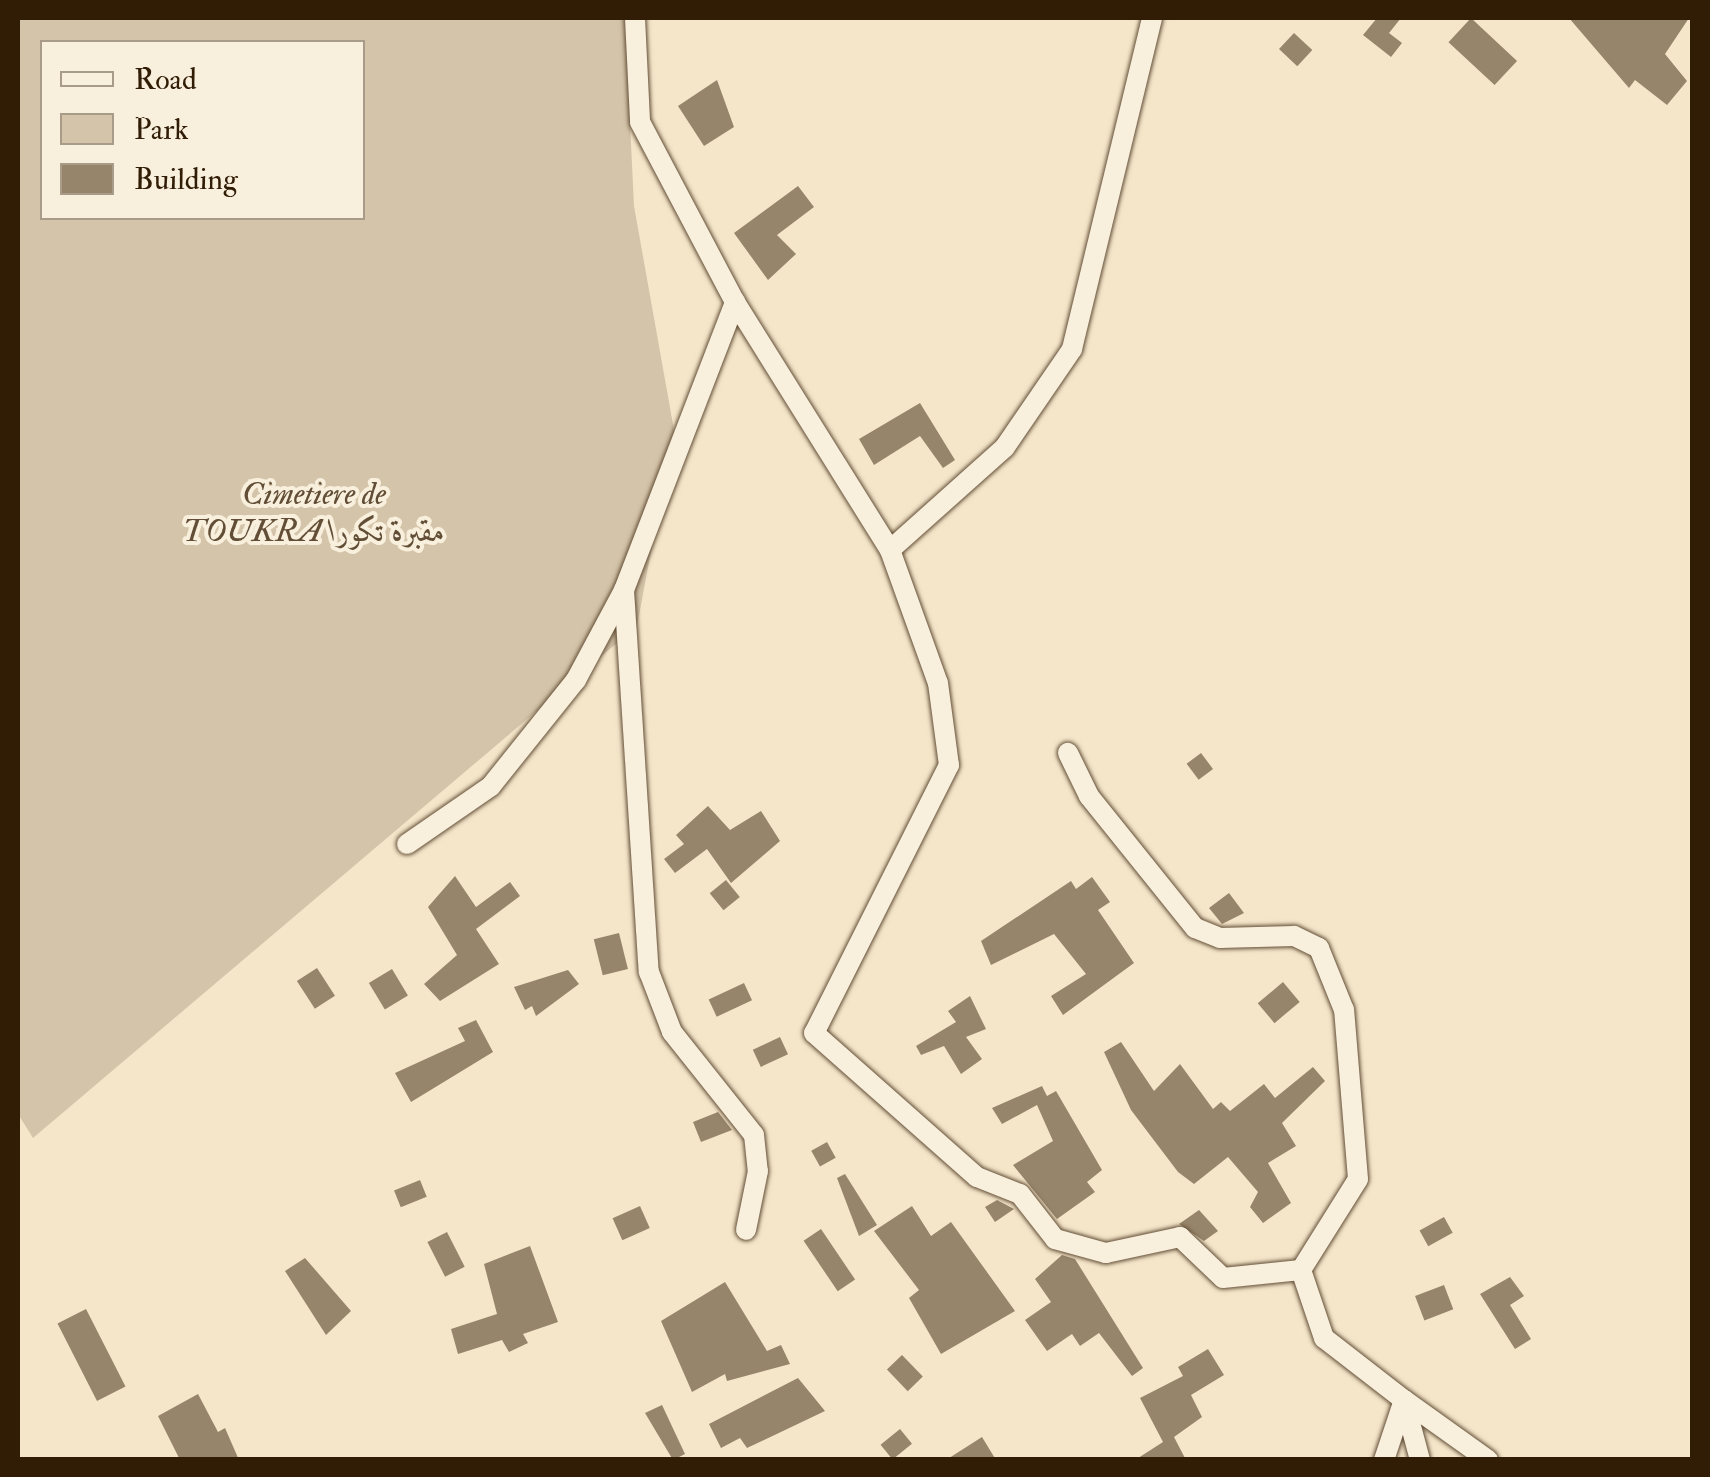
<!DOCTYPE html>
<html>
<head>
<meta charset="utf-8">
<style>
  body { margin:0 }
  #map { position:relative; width:1710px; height:1477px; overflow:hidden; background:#f5e6ca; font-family:"IM FELL Double Pica",Amiri,serif }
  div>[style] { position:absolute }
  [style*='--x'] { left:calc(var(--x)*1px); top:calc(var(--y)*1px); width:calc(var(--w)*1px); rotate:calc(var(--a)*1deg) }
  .green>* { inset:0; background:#d4c4a9 }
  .building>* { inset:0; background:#97856b; transform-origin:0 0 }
  .roads { filter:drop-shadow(0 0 2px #624e36) drop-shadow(0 0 2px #624e36) }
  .street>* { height:20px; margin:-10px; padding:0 10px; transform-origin:10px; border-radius:10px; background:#f8efdd }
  span { translate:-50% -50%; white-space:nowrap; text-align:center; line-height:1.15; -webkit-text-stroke:8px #f8efdd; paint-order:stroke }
  .park-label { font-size:32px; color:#624e36; font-style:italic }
  .frame { position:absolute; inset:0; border:20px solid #311c05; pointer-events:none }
  .legend { position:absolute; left:40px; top:40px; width:325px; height:180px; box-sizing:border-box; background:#f8efdd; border:2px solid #a89b87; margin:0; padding:12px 18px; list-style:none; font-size:30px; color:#311c05 }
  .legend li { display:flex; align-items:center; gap:20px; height:50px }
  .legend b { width:50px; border:2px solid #a89b87 }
</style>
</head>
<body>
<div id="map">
  <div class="green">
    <i style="clip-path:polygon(evenodd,18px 18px,625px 18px,634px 206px,674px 430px,637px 626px,33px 1138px,18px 1114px,18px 18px,42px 42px,362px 42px,362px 218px,42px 218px,42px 42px)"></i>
  </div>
  <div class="building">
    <i style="clip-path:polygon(1377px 18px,1401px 18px,1389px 33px,1402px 43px,1391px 57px,1363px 35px)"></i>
    <i style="left:1471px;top:18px;width:63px;height:33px;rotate:43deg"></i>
    <i style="clip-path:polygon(1569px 18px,1689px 18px,1665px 54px,1687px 81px,1667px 105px,1635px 80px,1629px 88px)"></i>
    <i style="left:1294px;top:33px;width:25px;height:22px;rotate:43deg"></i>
    <i style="clip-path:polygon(717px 80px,734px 127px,704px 146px,678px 106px)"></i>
    <i style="clip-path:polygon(798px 186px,814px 207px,777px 235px,796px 254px,768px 280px,734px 233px)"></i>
    <i style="clip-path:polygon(920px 403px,955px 460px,943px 468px,920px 436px,874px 465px,859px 439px)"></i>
    <i style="left:1201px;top:753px;width:20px;height:18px;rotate:53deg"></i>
    <i style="clip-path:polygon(708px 806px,730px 830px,761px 811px,780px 841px,731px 883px,707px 849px,675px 873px,664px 859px,684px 844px,676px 835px)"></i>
    <i style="clip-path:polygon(455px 876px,476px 907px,510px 882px,520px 896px,476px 929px,499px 964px,440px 1001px,424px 984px,457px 955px,428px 907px)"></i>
    <i style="clip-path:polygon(1092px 877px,1110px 902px,1098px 910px,1134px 963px,1063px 1015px,1051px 996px,1086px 974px,1054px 934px,991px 965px,981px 941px,1071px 881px,1076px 889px)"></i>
    <i style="left:726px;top:880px;width:22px;height:21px;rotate:51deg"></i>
    <i style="clip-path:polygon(1229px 893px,1244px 913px,1222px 924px,1209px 908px)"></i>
    <i style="left:619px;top:933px;width:37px;height:26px;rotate:76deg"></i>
    <i style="left:317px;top:968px;width:33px;height:24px;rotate:57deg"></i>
    <i style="left:392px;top:969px;width:31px;height:27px;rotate:59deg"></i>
    <i style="clip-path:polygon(568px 970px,579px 984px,536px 1016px,532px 1006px,525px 1010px,514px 987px)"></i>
    <i style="left:1283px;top:982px;width:26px;height:33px;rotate:50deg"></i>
    <i style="left:744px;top:983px;width:19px;height:39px;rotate:65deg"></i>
    <i style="clip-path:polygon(970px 996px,986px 1029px,966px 1037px,982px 1059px,961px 1074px,944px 1046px,921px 1055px,916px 1046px,956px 1022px,948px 1011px)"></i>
    <i style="clip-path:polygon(476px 1020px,493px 1052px,411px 1102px,395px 1073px,465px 1041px,458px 1028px)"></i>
    <i style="left:780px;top:1037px;width:19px;height:30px;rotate:65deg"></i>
    <i style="clip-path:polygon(1121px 1042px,1154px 1091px,1180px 1064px,1213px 1109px,1221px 1102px,1230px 1111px,1264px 1084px,1275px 1098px,1313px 1067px,1325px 1081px,1282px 1123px,1296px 1146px,1268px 1163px,1291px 1203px,1263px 1223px,1250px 1207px,1258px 1192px,1228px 1157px,1194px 1184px,1178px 1172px,1131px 1110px,1104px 1052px)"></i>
    <i style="clip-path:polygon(1042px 1086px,1047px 1096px,1056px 1091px,1102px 1170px,1087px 1182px,1095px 1192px,1057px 1219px,1013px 1165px,1053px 1141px,1037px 1105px,1002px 1124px,992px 1108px)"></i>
    <i style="clip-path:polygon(718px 1112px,732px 1130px,701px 1142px,693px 1122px)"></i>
    <i style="left:827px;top:1142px;width:18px;height:18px;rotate:61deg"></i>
    <i style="clip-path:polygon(845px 1174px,877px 1225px,859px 1236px,837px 1178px)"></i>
    <i style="left:420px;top:1180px;width:18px;height:28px;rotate:68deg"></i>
    <i style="clip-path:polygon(997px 1200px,1014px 1209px,995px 1222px,985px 1207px)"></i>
    <i style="left:640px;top:1206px;width:24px;height:30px;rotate:66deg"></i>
    <i style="clip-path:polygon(912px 1206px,931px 1236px,951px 1222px,1015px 1311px,941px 1354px,909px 1298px,919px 1290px,874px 1231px)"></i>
    <i style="clip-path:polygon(1199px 1210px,1218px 1231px,1204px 1241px,1179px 1224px)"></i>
    <i style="left:1444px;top:1217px;width:18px;height:28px;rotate:61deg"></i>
    <i style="left:821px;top:1229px;width:61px;height:21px;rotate:56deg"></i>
    <i style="left:447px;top:1232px;width:39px;height:22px;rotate:63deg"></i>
    <i style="clip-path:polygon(530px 1246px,558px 1322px,523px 1334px,528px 1343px,509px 1352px,502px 1340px,458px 1354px,451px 1329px,497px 1314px,484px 1264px)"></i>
    <i style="clip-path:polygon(1062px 1255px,1075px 1259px,1143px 1368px,1132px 1376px,1099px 1333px,1080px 1346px,1072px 1334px,1047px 1351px,1025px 1320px,1051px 1302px,1035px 1279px)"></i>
    <i style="clip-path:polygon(305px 1258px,351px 1311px,326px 1335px,285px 1271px)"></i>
    <i style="clip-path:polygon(1510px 1277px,1524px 1296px,1510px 1305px,1531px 1339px,1515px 1349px,1480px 1294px)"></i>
    <i style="clip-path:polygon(725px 1282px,767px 1351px,781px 1345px,790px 1364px,727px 1381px,725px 1374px,692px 1392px,661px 1321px)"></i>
    <i style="left:1444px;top:1285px;width:26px;height:31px;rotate:69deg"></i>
    <i style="left:86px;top:1309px;width:87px;height:32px;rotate:63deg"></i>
    <i style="clip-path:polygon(1208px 1349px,1224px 1375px,1191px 1395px,1202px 1417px,1174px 1437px,1186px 1460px,1135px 1460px,1163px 1442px,1140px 1398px,1183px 1376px,1178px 1367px)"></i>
    <i style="left:902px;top:1355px;width:30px;height:21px;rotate:46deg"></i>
    <i style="clip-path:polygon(798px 1378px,825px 1411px,747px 1448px,740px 1438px,721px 1448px,709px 1424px)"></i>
    <i style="clip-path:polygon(198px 1394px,218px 1432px,225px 1428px,239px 1460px,180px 1460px,158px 1416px)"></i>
    <i style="clip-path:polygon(662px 1405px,685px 1454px,673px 1460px,645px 1413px)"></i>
    <i style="left:900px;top:1429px;width:19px;height:25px;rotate:51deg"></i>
    <i style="clip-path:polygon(982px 1437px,996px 1460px,946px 1460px)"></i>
  </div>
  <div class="roads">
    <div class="street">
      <i style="--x:635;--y:18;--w:104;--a:87.2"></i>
      <i style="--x:640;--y:122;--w:204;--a:62.2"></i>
      <i style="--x:735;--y:302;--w:292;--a:58"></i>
      <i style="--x:890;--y:550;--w:141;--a:70.2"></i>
      <i style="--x:938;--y:683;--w:83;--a:82.4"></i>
      <i style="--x:949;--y:765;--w:300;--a:116.7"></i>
      <i style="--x:814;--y:1033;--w:217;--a:41.5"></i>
      <i style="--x:977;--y:1177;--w:46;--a:21.6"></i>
      <i style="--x:1020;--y:1194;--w:57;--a:52.1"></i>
      <i style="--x:1055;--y:1239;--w:53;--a:15.4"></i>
      <i style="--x:1106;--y:1253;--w:76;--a:-12.2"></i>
      <i style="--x:1180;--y:1237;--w:59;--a:43.6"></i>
      <i style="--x:1223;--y:1278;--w:78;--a:-5.9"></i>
      <i style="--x:1301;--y:1270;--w:107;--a:-57.9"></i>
      <i style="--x:1358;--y:1179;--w:170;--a:-94.7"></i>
      <i style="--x:1344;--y:1010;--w:67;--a:-112"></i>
      <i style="--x:1319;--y:948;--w:28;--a:-154"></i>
      <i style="--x:1294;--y:936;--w:74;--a:178.5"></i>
      <i style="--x:1220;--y:938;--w:27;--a:-158"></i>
      <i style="--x:1195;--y:928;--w:169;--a:-128.8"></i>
      <i style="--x:1089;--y:796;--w:48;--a:-116"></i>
      <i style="--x:890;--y:550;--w:154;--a:-41.8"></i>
      <i style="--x:1005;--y:447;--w:119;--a:-55.6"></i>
      <i style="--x:1072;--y:349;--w:341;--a:-76.4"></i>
      <i style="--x:624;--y:590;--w:383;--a:86.3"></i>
      <i style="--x:649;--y:972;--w:64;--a:69"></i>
      <i style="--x:672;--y:1032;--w:132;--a:51.5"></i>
      <i style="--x:754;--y:1135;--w:36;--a:84"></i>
      <i style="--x:758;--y:1171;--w:60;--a:101.5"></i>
      <i style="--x:407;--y:844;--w:102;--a:-34.6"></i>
      <i style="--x:491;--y:786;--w:136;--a:-51.3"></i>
      <i style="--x:576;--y:680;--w:102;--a:-61.9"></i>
      <i style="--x:624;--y:590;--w:309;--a:-68.9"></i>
      <i style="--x:1301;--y:1270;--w:72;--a:71.3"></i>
      <i style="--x:1324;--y:1338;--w:101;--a:37.8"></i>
      <i style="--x:1404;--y:1400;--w:62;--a:75.1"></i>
      <i style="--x:1384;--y:1460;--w:63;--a:-71.6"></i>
      <i style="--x:1404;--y:1400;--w:103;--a:35.5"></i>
    </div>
  </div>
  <div class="park-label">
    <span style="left:314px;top:513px">Cimetiere de<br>TOUKRA مقبرة تكورا</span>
  </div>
  <div class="frame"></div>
  <ul class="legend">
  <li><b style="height:12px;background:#f8efdd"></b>Road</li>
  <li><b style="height:28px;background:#d4c4a9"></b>Park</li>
  <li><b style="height:28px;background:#97856b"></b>Building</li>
  </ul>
</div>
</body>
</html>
